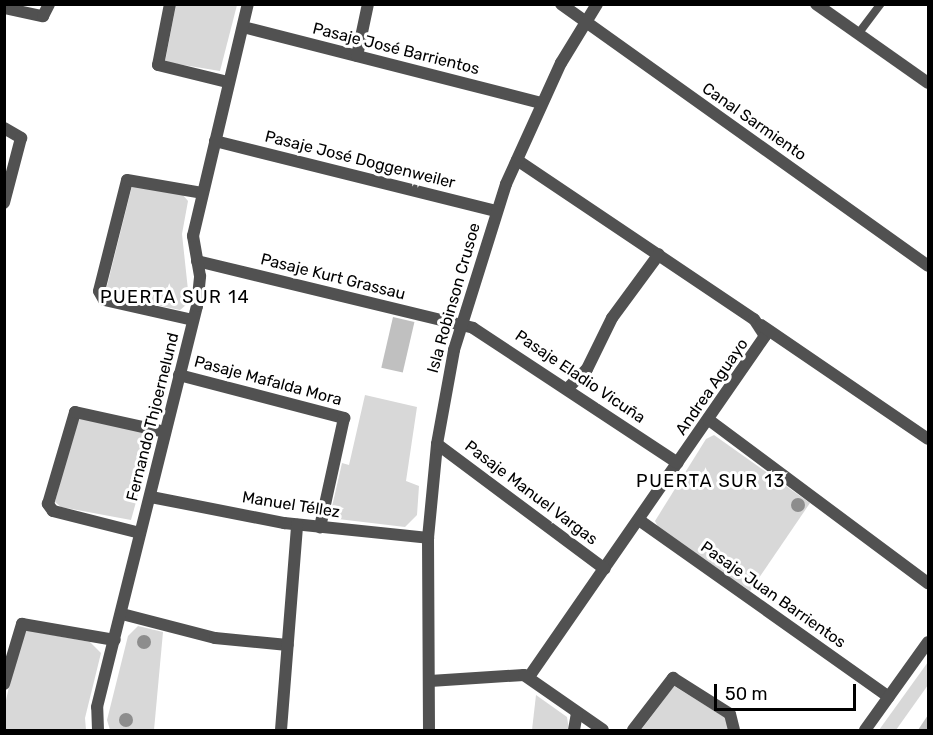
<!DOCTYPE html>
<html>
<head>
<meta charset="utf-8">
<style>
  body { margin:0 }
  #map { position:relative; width:933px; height:735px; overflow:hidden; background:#fff; font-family:Rubik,sans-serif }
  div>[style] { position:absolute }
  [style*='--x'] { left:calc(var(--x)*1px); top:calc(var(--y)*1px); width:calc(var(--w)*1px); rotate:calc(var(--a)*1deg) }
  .green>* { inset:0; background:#d8d8d8 }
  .building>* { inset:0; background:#c0c0c0; transform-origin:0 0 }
  .service>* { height:8px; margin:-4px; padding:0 4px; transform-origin:4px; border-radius:4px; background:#515151 }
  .minor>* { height:12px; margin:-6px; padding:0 6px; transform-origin:6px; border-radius:6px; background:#515151 }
  .tertiary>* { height:12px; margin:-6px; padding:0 6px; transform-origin:6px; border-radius:6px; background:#515151 }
  .trees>* { width:14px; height:14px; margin:-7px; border-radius:50%; background:#8d8d8d }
  span { translate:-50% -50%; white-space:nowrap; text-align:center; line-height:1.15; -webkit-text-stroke:6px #fff; paint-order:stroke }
  .street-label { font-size:16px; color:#000 }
  .neighbourhood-label { font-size:18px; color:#000; letter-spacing:1.5px }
  .frame { position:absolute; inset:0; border:6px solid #000; pointer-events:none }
  .scale { position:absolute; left:714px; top:684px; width:142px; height:27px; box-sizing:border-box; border:3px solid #000; border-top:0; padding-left:8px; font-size:18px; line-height:21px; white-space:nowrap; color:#000; -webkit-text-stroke:4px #fff; paint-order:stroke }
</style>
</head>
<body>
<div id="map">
  <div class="green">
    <i style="clip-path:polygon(176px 5px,237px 5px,220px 71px,165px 62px)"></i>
    <i style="clip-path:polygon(132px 186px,183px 195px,188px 201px,182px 234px,188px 290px,186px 305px,180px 310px,110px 295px,106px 290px)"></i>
    <i style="clip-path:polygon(365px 395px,417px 407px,406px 481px,419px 486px,417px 515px,405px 527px,338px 519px,331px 511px,342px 463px,349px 465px)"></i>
    <i style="clip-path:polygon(83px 417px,144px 432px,153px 441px,131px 520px,61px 507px,55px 502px,76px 420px)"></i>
    <i style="clip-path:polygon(714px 435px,810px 503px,750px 591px,659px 529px,655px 521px,706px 439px)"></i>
    <i style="clip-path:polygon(138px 626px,163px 632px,154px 730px,110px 730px,107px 720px,128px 636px)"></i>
    <i style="clip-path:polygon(26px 630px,90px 642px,101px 653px,85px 718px,86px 730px,5px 730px,5px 705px,19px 640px)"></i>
    <i style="clip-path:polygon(928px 662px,928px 685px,896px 730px,879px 730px)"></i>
    <i style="clip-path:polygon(674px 686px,726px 718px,730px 730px,641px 730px)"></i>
    <i style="clip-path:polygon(536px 695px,567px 717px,569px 730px,532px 730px)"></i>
  </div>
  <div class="building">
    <i style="left:393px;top:317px;width:22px;height:52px;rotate:13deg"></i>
    <i style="clip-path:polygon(928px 715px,928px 730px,918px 730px)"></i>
  </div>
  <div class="service">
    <i style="--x:858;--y:34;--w:38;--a:-53"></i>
  </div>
  <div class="minor">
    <i style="--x:170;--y:4;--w:62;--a:101.1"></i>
    <i style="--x:158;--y:65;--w:72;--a:13.7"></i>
    <i style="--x:561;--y:4;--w:451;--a:35.5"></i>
    <i style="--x:816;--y:4;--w:137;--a:35.2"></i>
    <i style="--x:4;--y:8;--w:40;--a:12"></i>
    <i style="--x:43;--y:16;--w:13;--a:-63"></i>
    <i style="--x:243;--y:27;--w:308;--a:14.3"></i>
    <i style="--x:357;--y:56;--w:53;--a:-78.1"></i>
    <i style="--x:4;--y:128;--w:20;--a:30"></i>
    <i style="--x:21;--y:138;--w:67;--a:104.7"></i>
    <i style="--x:215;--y:141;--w:290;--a:14"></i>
    <i style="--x:517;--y:160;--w:285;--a:33.9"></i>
    <i style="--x:754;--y:319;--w:20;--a:57"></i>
    <i style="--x:765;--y:336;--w:415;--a:124.7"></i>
    <i style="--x:197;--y:261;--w:284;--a:13.6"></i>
    <i style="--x:473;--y:328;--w:245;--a:33.4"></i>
    <i style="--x:193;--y:320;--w:91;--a:-167.3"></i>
    <i style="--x:104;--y:300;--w:10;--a:-119"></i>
    <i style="--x:99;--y:291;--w:114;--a:-75.8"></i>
    <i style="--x:127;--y:180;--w:76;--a:9.8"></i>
    <i style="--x:761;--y:325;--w:202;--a:34.3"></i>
    <i style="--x:179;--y:375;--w:171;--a:14.6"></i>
    <i style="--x:344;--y:418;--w:112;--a:102.4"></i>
    <i style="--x:569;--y:387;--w:25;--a:-45"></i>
    <i style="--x:587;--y:369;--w:57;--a:-63.9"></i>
    <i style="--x:612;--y:318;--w:79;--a:-53.7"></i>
    <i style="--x:709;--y:420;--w:273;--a:36.7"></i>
    <i style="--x:437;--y:444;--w:209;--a:36.7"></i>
    <i style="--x:151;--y:497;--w:136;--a:11.1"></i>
    <i style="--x:284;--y:523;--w:145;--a:5.9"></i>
    <i style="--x:639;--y:520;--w:306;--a:35.3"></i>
    <i style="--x:140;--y:533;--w:90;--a:-165.8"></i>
    <i style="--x:53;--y:511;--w:9;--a:-126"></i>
    <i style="--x:48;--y:504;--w:96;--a:-73.6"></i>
    <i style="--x:75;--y:412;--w:92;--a:12.5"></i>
    <i style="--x:122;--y:614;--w:96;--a:14.5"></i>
    <i style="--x:215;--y:638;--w:73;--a:5.5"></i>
    <i style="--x:430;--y:681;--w:94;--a:-3.7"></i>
    <i style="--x:524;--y:675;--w:96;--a:34.8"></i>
    <i style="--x:4;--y:684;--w:63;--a:-73.3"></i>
    <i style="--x:22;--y:624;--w:94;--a:9.8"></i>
    <i style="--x:98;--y:730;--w:23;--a:-92"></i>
    <i style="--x:97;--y:707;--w:413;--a:-76"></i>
    <i style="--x:197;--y:306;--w:30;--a:-84"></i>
    <i style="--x:200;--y:276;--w:41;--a:-99.9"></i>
    <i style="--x:193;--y:236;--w:238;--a:-76.7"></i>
    <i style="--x:281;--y:730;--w:206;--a:-85.5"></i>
    <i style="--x:574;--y:730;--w:17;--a:-80"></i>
    <i style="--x:633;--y:730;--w:66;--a:-52.4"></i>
    <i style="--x:673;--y:678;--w:67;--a:32.3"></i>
    <i style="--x:730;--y:714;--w:16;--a:76"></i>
    <i style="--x:865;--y:730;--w:108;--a:-54.4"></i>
  </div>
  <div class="tertiary">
    <i style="--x:429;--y:730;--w:192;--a:-90.3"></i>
    <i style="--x:428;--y:538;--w:94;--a:-84.5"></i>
    <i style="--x:437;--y:444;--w:96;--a:-79.7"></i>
    <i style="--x:454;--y:350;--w:174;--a:-72.6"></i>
    <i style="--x:506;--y:184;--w:133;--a:-65.6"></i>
    <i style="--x:561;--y:63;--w:69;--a:-58.6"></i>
  </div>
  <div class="trees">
    <i style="left:798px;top:505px"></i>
    <i style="left:144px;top:642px"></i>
    <i style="left:126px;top:720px"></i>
  </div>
  <div class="street-label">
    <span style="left:396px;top:49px;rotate:14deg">Pasaje José Barrientos</span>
    <span style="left:754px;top:122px;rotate:35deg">Canal Sarmiento</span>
    <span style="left:360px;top:160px;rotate:14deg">Pasaje José Doggenweiler</span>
    <span style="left:333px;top:277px;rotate:14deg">Pasaje Kurt Grassau</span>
    <span style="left:454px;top:298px;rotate:-74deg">Isla Robinson Crusoe</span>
    <span style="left:580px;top:377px;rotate:34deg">Pasaje Eladio Vicuña</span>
    <span style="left:268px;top:381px;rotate:15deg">Pasaje Mafalda Mora</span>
    <span style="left:712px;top:387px;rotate:-55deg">Andrea Aguayo</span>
    <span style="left:153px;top:417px;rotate:-76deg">Fernando Thjoernelund</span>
    <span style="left:531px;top:493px;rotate:37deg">Pasaje Manuel Vargas</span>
    <span style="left:291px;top:505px;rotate:9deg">Manuel Téllez</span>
    <span style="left:773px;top:595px;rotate:35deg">Pasaje Juan Barrientos</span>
  </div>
  <div class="neighbourhood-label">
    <span style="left:175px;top:297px">PUERTA SUR 14</span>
    <span style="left:711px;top:481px">PUERTA SUR 13</span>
  </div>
  <div class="frame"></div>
  <div class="scale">50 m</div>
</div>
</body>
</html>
